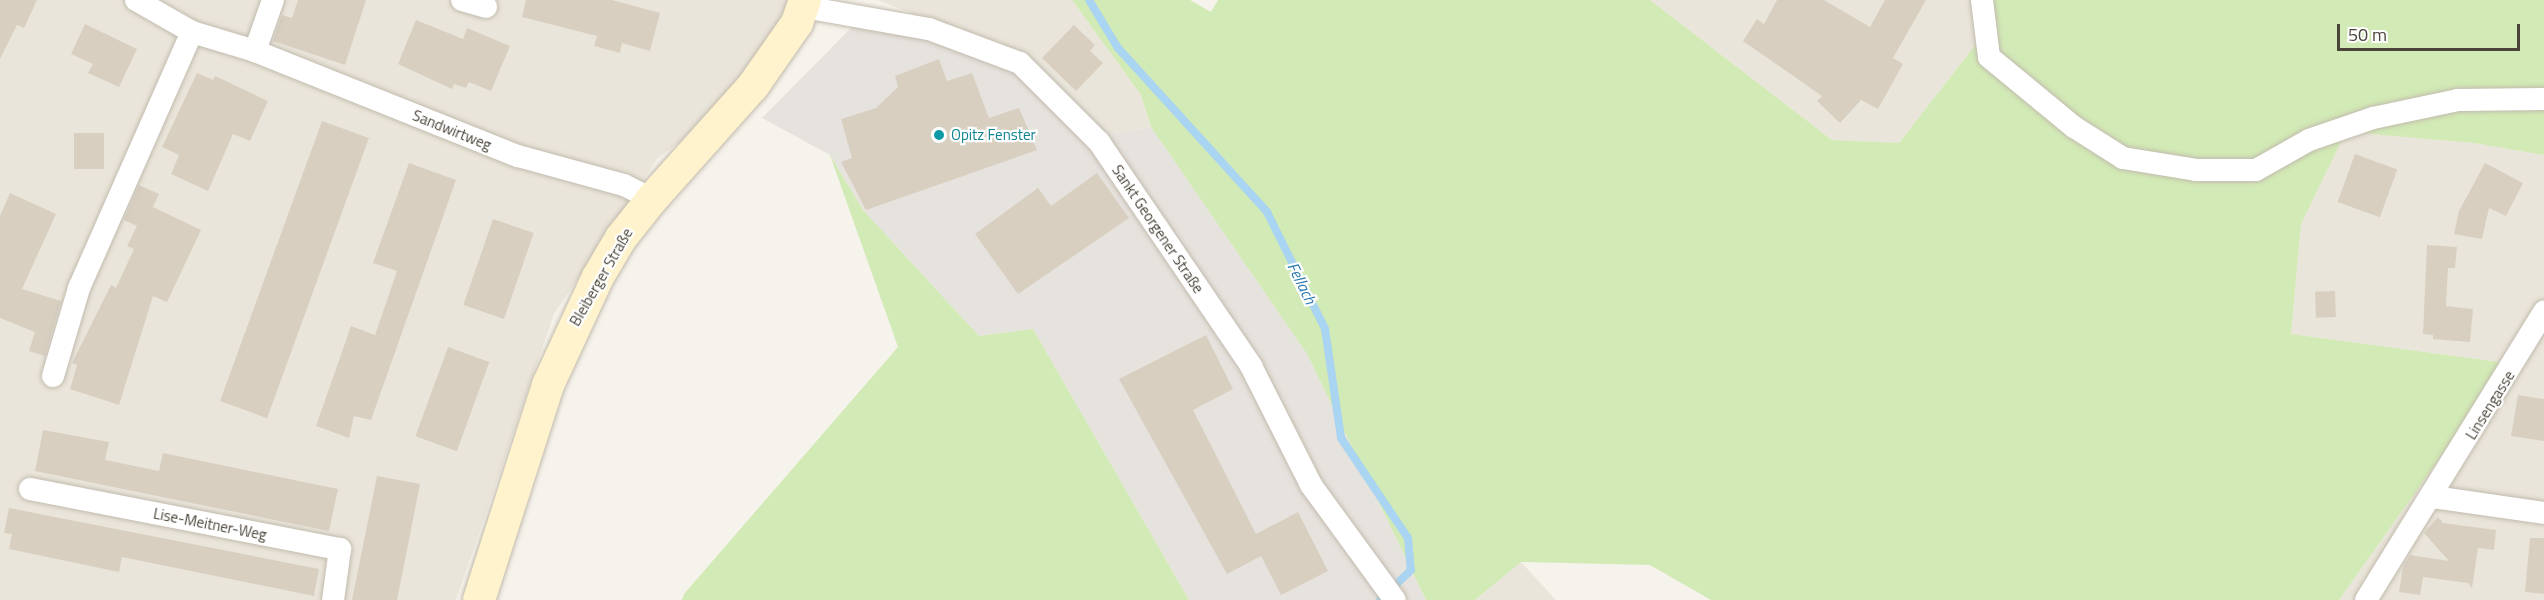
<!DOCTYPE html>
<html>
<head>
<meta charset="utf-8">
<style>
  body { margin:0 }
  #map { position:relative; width:2544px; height:600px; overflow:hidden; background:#f6f3ec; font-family:"Titillium Web",sans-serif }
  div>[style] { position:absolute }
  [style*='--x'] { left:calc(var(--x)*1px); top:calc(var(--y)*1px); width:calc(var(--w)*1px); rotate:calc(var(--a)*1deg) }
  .residential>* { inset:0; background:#eae5da }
  .industrial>* { inset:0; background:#e6e2dd }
  .green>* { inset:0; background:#d2eab5 }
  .stream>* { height:8px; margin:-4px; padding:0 4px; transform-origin:4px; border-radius:4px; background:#a9d4f2 }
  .building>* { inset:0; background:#d8cfc1; transform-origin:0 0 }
  .roads { filter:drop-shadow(0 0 2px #c2bbae) drop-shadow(0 0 2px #c2bbae) }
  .street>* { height:22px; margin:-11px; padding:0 11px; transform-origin:11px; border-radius:11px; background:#fff }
  .secondary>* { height:32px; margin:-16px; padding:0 16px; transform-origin:16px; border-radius:16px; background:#fff3cd }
  .dots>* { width:16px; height:16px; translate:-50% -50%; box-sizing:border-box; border:3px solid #fff; border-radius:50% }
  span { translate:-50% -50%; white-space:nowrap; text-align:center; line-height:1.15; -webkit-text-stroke:4.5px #fff; paint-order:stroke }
  .street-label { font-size:15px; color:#4b4439 }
  .culture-label { font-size:15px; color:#0d838f }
  .left { translate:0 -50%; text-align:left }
  .water-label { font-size:16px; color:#2e7ab2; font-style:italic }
  .scale { position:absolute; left:2337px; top:24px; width:183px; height:27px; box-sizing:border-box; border:3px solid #4b4439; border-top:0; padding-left:8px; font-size:18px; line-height:21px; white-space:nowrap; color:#4b4439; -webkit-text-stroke:4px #fff; paint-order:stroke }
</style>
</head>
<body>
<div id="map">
  <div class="residential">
    <i style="clip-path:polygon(0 0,811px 0,715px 115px,657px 159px,554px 314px,456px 600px,0 600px)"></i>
    <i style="clip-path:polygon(877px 0,1072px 0,1141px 95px,1151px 127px,1113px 135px,1005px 48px)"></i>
    <i style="clip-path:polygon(1650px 0,1992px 0,1990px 26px,1899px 143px,1832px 140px)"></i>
    <i style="clip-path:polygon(2346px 132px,2474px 143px,2544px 155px,2544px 600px,2339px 600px,2507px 363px,2291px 334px,2301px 224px)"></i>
    <i style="clip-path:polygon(1521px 562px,1556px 600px,1475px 600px)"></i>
  </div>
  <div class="industrial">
    <i style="clip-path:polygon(855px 24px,1005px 48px,1113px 135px,1151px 127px,1307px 354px,1426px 600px,1189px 600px,1033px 329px,979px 336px,863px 210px,830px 155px,762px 118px)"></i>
  </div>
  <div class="green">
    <i style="clip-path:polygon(1072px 0,1190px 0,1211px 12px,1218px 0,1650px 0,1832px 140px,1899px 143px,1990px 26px,1992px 0,2544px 0,2544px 155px,2474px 143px,2346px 132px,2301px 224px,2291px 334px,2507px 363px,2339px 600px,1711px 600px,1650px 565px,1521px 562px,1475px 600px,1426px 600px,1307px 354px,1151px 127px,1141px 95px)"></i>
    <i style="clip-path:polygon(830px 155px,863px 210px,979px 336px,1033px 329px,1189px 600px,682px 600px,684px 594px,898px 347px)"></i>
  </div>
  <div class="stream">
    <i style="--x:1089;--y:0;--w:56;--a:58.9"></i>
    <i style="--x:1118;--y:48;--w:222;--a:47.7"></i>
    <i style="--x:1267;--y:212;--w:131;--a:63.6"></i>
    <i style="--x:1325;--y:329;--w:110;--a:81.6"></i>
    <i style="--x:1341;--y:438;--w:120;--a:56.2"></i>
    <i style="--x:1408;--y:538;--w:32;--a:85"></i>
    <i style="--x:1411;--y:570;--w:43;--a:135.9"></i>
  </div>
  <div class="building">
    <i style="clip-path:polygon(0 0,37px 0,24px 28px,17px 25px,0 59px)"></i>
    <i style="clip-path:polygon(298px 0,366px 0,345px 65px,273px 41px,282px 15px,292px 18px)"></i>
    <i style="clip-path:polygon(526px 0,612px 0,660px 13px,650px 51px,622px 43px,620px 53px,594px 46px,597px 36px,522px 17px)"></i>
    <i style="clip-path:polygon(1777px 0,1824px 0,1870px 27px,1885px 0,1926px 0,1893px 58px,1903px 64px,1878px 109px,1861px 100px,1840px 123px,1817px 101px,1822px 96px,1743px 41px,1757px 19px,1764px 24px)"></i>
    <i style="clip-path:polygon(416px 20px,463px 39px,467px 28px,510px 46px,491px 91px,469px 82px,466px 88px,454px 84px,452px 89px,398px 64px)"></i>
    <i style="clip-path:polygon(85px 24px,137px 49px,119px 87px,88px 73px,93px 64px,71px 54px)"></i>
    <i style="clip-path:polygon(1074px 25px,1095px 45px,1090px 51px,1103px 63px,1076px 91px,1042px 58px)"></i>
    <i style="clip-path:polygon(939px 59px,947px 81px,972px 73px,989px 118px,1019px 108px,1037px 150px,866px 210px,841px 162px,852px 158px,841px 119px,876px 108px,898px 87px,895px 76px)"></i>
    <i style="clip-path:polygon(197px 73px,213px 80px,215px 76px,268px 101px,250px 141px,233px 134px,208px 191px,171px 174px,179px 155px,162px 147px)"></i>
    <i style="left:322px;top:121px;width:50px;height:298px;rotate:20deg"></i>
    <i style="left:74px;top:133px;width:30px;height:36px"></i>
    <i style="left:2355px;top:154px;width:45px;height:51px;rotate:20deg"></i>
    <i style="clip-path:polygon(409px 163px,456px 180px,371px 420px,354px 416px,349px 438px,316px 426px,351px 326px,375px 335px,397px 271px,373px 263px)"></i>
    <i style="clip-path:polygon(2485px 163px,2523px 183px,2506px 216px,2489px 208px,2482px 239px,2454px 234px,2459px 211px)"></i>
    <i style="clip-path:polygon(1097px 173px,1129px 218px,1018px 294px,975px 234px,1038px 188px,1051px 206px)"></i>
    <i style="clip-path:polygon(139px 185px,159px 194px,153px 207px,201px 230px,167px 302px,153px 296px,119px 405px,70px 389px,77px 365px,72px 363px,111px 285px,116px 288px,134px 249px,127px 246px,137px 226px,124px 220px)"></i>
    <i style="clip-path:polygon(10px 193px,56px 214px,22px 289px,61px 301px,45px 356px,29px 351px,35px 332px,0 318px,0 216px)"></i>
    <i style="left:493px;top:219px;width:43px;height:91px;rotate:19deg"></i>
    <i style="clip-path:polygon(2427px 245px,2457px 247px,2455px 268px,2448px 268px,2446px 306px,2473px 309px,2470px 342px,2433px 339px,2433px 335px,2423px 334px)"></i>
    <i style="left:2335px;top:291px;width:26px;height:20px;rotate:88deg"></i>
    <i style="clip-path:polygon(1206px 335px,1233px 389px,1193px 410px,1256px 534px,1298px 512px,1328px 571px,1281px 595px,1261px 556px,1227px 574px,1119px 379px)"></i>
    <i style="left:448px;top:347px;width:44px;height:95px;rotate:20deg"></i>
    <i style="clip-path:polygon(2518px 395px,2544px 399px,2544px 441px,2511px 436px)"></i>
    <i style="clip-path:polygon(43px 430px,109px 442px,105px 460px,159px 471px,163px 453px,338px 489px,329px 531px,35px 471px)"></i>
    <i style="clip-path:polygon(377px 476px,420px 484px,401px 580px,397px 600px,352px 600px)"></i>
    <i style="clip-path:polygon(9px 508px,319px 569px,314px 596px,122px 557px,119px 572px,9px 549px,12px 534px,4px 533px)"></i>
    <i style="clip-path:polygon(2438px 517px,2443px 523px,2496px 530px,2494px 550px,2478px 548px,2472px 588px,2468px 583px,2423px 577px,2420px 595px,2399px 592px,2403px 567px,2410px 555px,2449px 561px,2424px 533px)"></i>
    <i style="clip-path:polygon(2530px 538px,2544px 538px,2544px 594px,2525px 592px)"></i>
  </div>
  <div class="roads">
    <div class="street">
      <i style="--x:136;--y:0;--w:64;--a:29.7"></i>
      <i style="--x:192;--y:32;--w:66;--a:16.8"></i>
      <i style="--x:255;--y:51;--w:283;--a:21.8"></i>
      <i style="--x:518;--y:156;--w:110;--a:15.3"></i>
      <i style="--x:624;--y:185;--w:31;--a:27"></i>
      <i style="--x:462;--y:0;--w:25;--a:16"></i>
      <i style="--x:1982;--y:0;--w:57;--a:83"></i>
      <i style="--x:1989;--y:57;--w:110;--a:39.5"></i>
      <i style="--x:2074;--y:127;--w:58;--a:32.3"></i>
      <i style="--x:2123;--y:158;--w:74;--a:9.3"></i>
      <i style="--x:2196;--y:170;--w:60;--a:0"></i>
      <i style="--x:2256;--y:170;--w:61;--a:-29.5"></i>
      <i style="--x:2309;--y:140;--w:68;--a:-19"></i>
      <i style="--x:2373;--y:118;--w:87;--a:-12"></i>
      <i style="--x:2458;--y:100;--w:86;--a:-0.7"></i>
      <i style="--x:804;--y:7;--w:127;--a:10"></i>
      <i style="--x:929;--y:29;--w:97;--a:20.5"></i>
      <i style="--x:1020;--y:63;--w:112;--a:45"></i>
      <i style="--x:1099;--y:142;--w:271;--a:55.8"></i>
      <i style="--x:1251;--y:366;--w:133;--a:63.2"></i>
      <i style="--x:1311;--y:485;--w:142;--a:53.9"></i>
      <i style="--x:255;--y:51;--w:54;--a:-70.6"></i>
      <i style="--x:53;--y:376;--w:92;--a:-73.5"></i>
      <i style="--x:79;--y:288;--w:280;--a:-66.2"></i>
      <i style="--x:30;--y:489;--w:316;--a:11"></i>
      <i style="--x:340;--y:549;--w:51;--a:97.8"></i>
      <i style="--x:2433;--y:497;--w:112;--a:8.2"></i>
      <i style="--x:2366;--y:600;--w:339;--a:-58.3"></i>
    </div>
    <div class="secondary">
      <i style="--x:479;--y:600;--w:226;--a:-72.2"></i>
      <i style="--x:548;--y:385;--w:119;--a:-65.2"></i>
      <i style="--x:598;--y:277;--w:45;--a:-59.5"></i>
      <i style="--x:621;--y:238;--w:50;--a:-51.5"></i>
      <i style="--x:652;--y:199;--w:152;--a:-48.2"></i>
      <i style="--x:753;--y:86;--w:77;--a:-55.1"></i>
      <i style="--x:797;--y:23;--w:24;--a:-71"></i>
    </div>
  </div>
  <div class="dots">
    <i style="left:939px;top:135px;background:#0f9aa8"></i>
  </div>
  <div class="street-label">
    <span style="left:452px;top:130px;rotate:22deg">Sandwirtweg</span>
    <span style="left:1158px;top:229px;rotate:56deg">Sankt Georgener Straße</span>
    <span style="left:601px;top:277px;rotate:-60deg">Bleiberger Straße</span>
    <span style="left:2490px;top:405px;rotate:-58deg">Linsengasse</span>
    <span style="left:210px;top:524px;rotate:11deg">Lise-Meitner-Weg</span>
  </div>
  <div class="culture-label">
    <span class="left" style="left:951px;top:135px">Opitz Fenster</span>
  </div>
  <div class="water-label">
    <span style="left:1302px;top:283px;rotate:64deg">Fellach</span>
  </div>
  <div class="scale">50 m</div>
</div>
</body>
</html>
